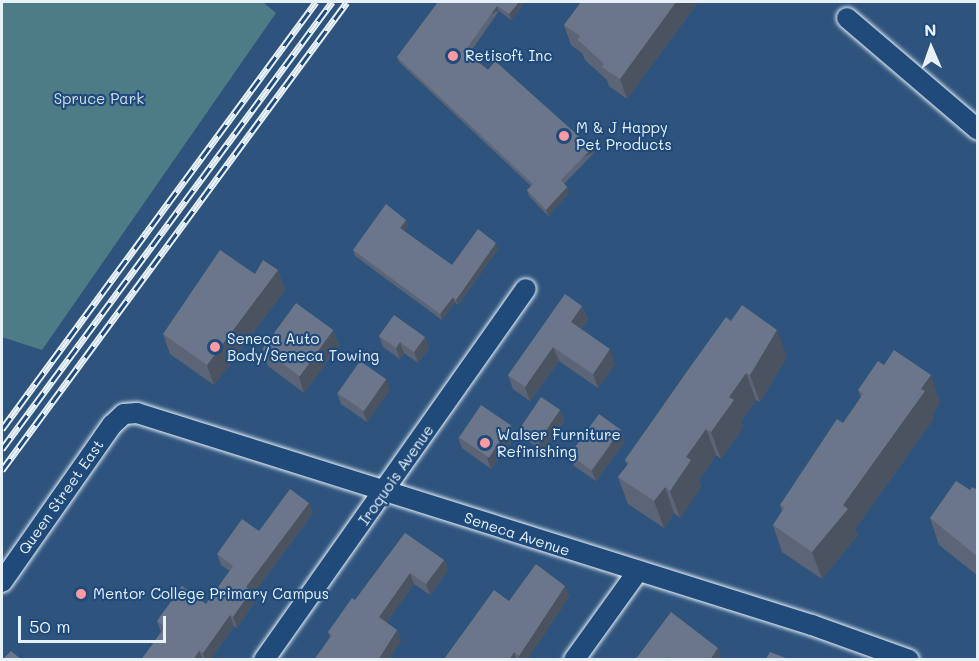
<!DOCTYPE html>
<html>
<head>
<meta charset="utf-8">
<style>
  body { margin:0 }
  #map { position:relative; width:979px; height:661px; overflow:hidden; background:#2e537d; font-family:Mali,sans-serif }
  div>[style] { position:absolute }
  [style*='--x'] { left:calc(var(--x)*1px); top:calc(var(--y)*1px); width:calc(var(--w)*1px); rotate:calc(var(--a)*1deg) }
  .green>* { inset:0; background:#4e7c86 }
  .roads { filter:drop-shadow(0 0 2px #e8f1f8) drop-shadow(0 0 2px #e8f1f8) }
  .street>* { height:20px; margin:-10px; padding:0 10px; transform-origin:10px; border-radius:10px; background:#1f4a7a }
  .rail>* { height:7px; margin-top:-3.5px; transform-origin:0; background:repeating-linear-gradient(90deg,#1f4a7a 0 14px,#e8f1f8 0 28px); box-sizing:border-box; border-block:2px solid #e8f1f8 }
  .wall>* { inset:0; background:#5c6578 }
  .shaded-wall>* { inset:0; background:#4b5361; transform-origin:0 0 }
  .building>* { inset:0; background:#6b768b; transform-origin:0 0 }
  .dots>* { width:16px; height:16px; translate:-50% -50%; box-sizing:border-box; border:3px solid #1f4a7a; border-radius:50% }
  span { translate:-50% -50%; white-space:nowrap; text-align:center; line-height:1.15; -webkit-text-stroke:4.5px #1f4a7a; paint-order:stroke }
  .poi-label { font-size:15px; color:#e8f1f8 }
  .left { translate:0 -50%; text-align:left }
  .park-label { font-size:15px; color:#d1dfe7 }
  .street-label { font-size:15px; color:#e8f1f8 }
  .frame { position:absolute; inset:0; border:3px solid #e8f1f8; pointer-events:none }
  .north { position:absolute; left:901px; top:18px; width:60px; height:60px; -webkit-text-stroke:4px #1f4a7a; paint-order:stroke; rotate:358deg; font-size:16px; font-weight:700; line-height:24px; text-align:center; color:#e8f1f8 }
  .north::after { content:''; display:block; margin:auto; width:21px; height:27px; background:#e8f1f8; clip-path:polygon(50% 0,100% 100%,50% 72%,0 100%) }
  .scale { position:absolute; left:18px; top:616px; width:148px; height:27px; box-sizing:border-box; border:3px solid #e8f1f8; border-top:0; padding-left:8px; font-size:18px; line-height:21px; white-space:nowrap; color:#e8f1f8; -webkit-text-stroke:4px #1f4a7a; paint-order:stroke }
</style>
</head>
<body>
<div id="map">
  <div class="green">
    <i style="clip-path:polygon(2px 2px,263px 2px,276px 13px,42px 350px,2px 337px)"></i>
  </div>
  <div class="roads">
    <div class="street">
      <i style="--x:847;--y:18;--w:172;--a:40.5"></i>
      <i style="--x:2;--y:582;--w:192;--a:-55"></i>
      <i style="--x:112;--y:425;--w:16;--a:-43"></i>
      <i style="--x:124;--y:414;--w:13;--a:-4"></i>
      <i style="--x:137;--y:413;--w:708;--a:17.44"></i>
      <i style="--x:812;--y:625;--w:103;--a:19.8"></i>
      <i style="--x:264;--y:660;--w:454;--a:-54.8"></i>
      <i style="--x:574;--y:660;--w:110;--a:-54.3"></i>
    </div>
  </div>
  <div class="rail">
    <i style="--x:2;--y:429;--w:530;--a:-53.67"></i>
    <i style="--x:2;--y:449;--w:556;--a:-53.56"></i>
    <i style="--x:2;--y:470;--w:581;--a:-53.6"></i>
  </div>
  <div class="wall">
    <i style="clip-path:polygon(438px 2px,525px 2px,511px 20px,499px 11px,469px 54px,488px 70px,592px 148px,594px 153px,564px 184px,567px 187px,569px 193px,548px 216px,529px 196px,527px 190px,531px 186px,399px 62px,397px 57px)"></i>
    <i style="clip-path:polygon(581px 2px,698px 2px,627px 99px,609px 86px,607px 80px,585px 60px,582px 53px,571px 45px,564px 25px)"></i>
    <i style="clip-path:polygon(406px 220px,408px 225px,404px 231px,452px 265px,498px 249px,458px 305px,455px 302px,442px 320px,355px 256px,353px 250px)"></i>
    <i style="clip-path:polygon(278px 270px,285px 290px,214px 385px,170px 354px,163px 334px,255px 274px)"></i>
    <i style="clip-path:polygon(582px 306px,588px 320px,581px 329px,615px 364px,598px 388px,559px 361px,530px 401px,513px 389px,508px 375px)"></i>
    <i style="clip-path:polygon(333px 330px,339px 345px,304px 393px,268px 366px,263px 350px)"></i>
    <i style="clip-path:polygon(379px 336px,425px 337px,429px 348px,418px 363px,404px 353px,400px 359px,383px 347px)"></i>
    <i style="clip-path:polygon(787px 357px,760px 402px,756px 400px,741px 421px,743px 427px,721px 459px,716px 455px,699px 480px,701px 487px,680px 518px,674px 513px,664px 528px,628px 504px,618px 477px,627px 465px,625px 460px,693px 363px)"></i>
    <i style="clip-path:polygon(390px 390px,367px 422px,341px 404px,337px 393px)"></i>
    <i style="clip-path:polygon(858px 390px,940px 402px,933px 414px,934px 418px,855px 529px,858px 535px,822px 579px,782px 552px,773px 525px,782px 511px,780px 505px,843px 423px,861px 398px)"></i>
    <i style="clip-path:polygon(560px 410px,564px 421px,542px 451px,524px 438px,520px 427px)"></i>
    <i style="clip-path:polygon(511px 425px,515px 436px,491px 469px,462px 448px,458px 437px)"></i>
    <i style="clip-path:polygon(625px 441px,596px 481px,574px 466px,570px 455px)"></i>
    <i style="clip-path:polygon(970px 490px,978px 490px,978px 576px,939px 545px,930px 518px)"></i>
    <i style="clip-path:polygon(309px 503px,313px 513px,253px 594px,255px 601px,237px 628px,234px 626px,210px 660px,141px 660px,161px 632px,157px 621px,206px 604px,230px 571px,221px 565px,217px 554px,259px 531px)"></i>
    <i style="clip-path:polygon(405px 533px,444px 560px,448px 570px,430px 595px,414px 584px,386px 623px,397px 630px,401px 641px,389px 660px,314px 660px,330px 637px,328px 632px,355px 600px)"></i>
    <i style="clip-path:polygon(565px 586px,569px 597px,527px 660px,444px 660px,444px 659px,509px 601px)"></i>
  </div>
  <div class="shaded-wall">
    <i style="clip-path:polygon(519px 2px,525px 2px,511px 20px,509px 14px)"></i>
    <i style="clip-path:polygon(676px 2px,698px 2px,627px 99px,620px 79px)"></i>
    <i style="left:497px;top:6px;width:5px;height:55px;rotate:68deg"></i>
    <i style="left:592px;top:148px;width:5px;height:45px;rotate:68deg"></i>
    <i style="clip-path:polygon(567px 187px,569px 193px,548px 216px,546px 210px)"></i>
    <i style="clip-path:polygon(406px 220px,408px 225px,402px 234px,400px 228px)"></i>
    <i style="clip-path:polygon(496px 243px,498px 249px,458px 305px,456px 300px)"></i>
    <i style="clip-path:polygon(278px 270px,285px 290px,214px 385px,207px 365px)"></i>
    <i style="clip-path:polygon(453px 297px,455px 302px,442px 320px,440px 314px)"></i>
    <i style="clip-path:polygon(582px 306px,588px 320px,576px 336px,571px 322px)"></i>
    <i style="clip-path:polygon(333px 330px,339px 345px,304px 393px,299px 377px)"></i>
    <i style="clip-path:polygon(777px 330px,787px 357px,760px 402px,750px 375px)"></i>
    <i style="clip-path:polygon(425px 337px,429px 348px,418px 363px,414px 352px)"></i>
    <i style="clip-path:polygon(400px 342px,404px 353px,400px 359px,396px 348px)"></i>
    <i style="clip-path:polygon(553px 347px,559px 361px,530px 401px,525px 387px)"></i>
    <i style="clip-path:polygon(610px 349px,615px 364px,598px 388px,593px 374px)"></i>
    <i style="clip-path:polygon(746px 373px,756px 400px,741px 421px,743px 427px,721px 459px,711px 432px,729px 397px)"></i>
    <i style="clip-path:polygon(931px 375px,940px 402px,933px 414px,934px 418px,855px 529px,858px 535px,822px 579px,812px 552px)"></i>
    <i style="clip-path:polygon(386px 379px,390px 390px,367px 422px,363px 411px)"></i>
    <i style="clip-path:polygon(560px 410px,564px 421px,542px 451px,538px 440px)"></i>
    <i style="clip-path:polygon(511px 425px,515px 436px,491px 469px,487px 458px)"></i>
    <i style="clip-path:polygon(706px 429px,716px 455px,699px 480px,701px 487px,680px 518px,670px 491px,686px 457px)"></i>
    <i style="clip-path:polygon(621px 430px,625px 441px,596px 481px,592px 471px)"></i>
    <i style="clip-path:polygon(665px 487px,674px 513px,664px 528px,654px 501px)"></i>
    <i style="clip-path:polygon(309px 503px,313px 513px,253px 594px,255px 601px,237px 628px,233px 617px,246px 587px)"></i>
    <i style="clip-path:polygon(444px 560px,448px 570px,430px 595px,426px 584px)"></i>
    <i style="clip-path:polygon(410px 573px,414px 584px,383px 628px,379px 617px)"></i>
    <i style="clip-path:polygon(565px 586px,569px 597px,527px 660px,520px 660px,519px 656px)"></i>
    <i style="clip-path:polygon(230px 615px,234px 626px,210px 660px,205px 660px,203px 653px)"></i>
    <i style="clip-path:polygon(397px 630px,401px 641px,389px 660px,378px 660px)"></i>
    <i style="clip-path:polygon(718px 648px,722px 659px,722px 660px,710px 660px)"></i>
    <i style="clip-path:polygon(199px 651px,203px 660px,193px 660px)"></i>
    <i style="clip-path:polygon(514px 652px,517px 660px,509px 660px)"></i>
  </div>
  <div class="building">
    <i style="clip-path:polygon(438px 2px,519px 2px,509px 14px,497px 6px,465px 51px,488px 70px,495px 61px,592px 148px,561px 180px,567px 187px,546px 210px,527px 190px,533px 184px,397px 57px)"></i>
    <i style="clip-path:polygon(581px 2px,676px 2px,620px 79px,602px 67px,604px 64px,578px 40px,580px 36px,564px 25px)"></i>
    <i style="clip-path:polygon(386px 204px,406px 220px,400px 228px,452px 265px,478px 229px,496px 243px,456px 300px,453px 297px,440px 314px,353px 250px)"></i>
    <i style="clip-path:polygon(220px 250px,255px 274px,263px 260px,278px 270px,207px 365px,163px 334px)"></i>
    <i style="clip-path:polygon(565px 294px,582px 306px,571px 322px,610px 349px,593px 374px,553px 347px,525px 387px,508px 375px)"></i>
    <i style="left:296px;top:303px;width:46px;height:57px;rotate:36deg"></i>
    <i style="clip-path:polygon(742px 305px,777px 330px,750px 375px,746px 373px,729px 397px,734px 400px,711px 432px,706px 429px,686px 457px,691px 460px,670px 491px,665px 487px,654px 501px,618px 477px,629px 463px,625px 460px,693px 363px,726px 317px,731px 321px)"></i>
    <i style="clip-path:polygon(394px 315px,425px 337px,414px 352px,400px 342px,396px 348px,379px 336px)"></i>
    <i style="clip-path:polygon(894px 350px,931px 375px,921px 389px,925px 391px,843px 505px,848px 509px,812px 552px,773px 525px,784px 508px,780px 505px,837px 419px,843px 423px,863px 394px,858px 390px,878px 361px,884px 365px)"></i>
    <i style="left:360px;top:361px;width:32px;height:39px;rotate:35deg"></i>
    <i style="left:541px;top:397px;width:23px;height:37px;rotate:34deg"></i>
    <i style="left:481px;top:405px;width:36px;height:39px;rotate:34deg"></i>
    <i style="left:599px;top:414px;width:27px;height:50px;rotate:36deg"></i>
    <i style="clip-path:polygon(956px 481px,970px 490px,972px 487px,978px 490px,978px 557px,930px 518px)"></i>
    <i style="clip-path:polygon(290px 489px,309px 503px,246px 587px,251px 591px,233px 617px,230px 615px,203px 653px,199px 651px,193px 660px,141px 660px,165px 627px,157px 621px,182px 586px,206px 604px,233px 566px,217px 554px,242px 519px,259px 531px)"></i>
    <i style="clip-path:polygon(405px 533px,444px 560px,426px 584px,410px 573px,379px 617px,397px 630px,378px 660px,314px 660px,332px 635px,328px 632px,352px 598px,355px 600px)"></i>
    <i style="clip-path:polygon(536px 564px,565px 586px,519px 656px,514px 652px,509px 660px,445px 660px,444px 659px,494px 590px,509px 601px)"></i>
    <i style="clip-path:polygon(671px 612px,718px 648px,710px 660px,671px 660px,669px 657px,667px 660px,635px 660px)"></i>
    <i style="clip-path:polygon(11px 651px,22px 660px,2px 660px,2px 657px,4px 658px)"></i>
    <i style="clip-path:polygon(770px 652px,791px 660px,765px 660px)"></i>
  </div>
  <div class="dots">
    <i style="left:453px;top:56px;background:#ff9aa2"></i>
    <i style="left:564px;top:136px;background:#ff9aa2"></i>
    <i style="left:215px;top:347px;background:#ff9aa2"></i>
    <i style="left:485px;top:443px;background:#ff9aa2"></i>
    <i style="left:81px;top:594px;background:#ff9aa2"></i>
  </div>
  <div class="poi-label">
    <span class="left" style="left:465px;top:56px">Retisoft Inc</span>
    <span class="left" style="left:576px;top:136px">M &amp; J Happy<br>Pet Products</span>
    <span class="left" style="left:227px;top:347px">Seneca Auto<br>Body/Seneca Towing</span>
    <span class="left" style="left:497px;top:443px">Walser Furniture<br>Refinishing</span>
    <span class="left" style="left:93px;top:594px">Mentor College Primary Campus</span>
  </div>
  <div class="park-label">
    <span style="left:99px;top:99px">Spruce Park</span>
  </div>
  <div class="street-label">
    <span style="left:396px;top:475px;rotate:-55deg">Iroquois Avenue</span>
    <span style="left:61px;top:497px;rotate:-55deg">Queen Street East</span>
    <span style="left:517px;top:534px;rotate:18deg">Seneca Avenue</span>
  </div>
  <div class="frame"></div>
  <div class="north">N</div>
  <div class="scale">50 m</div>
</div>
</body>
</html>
